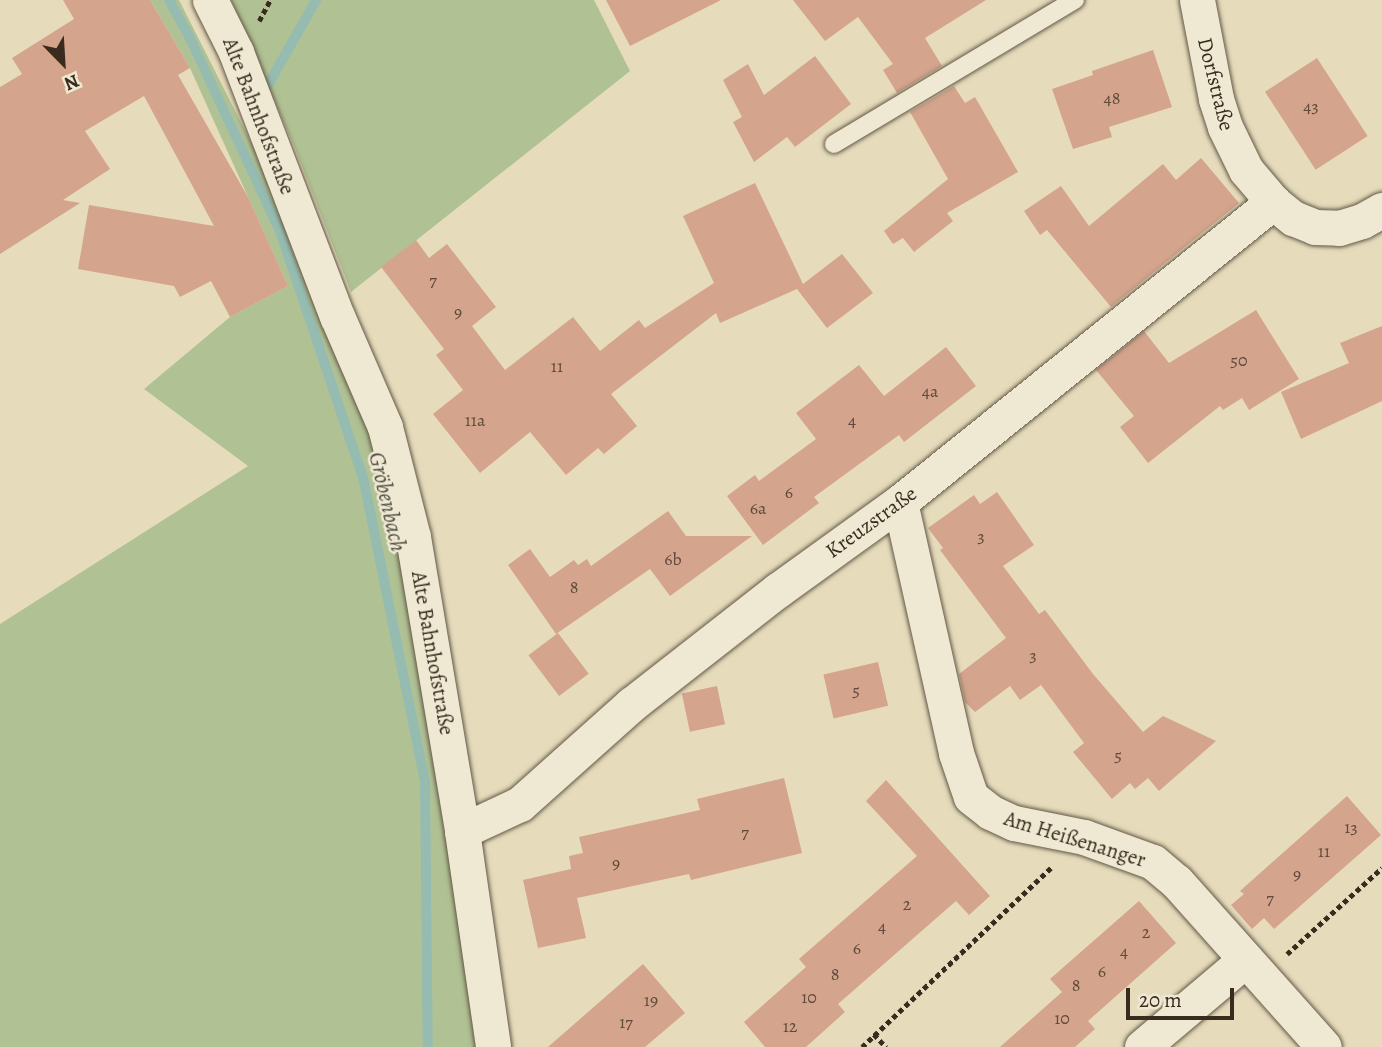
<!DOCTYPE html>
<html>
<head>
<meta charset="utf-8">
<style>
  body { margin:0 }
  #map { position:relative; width:1382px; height:1047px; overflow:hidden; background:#e6dcbc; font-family:Alegreya,serif }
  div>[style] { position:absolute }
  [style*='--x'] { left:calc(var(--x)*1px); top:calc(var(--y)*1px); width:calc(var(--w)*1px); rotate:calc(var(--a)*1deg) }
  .green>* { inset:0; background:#b0c294 }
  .stream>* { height:10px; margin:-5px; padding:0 5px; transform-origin:5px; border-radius:5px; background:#96bcb1 }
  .building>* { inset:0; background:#d4a48d; transform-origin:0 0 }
  .path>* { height:4.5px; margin-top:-2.25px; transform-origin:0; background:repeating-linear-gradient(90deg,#392c1f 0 5px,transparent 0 8.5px) }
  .roads { filter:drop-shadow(0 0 2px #645846) drop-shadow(0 0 2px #645846) }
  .lane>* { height:18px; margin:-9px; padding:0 9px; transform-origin:9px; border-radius:9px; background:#efe8d3 }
  .street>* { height:35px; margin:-17.5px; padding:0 17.5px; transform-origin:17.5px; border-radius:17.5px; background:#efe8d3 }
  span { translate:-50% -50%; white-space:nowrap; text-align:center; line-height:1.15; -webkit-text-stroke:5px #efe8d3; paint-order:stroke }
  .number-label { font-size:18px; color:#604a3a }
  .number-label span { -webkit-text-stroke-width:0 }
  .street-label { font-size:21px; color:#392c1f }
  .water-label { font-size:23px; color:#505044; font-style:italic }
  .north { position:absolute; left:28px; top:28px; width:70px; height:70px; -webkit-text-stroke:5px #efe8d3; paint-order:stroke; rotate:156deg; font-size:19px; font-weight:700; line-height:28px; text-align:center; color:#392c1f }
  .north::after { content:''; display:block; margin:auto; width:24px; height:32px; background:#392c1f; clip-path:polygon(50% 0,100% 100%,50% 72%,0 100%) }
  .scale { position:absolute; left:1126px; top:988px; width:108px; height:32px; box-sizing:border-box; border:4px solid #392c1f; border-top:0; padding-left:9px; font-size:21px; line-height:24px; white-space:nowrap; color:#392c1f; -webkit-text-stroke:5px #efe8d3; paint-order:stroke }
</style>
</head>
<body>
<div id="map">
  <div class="green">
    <i style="clip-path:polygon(150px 0,179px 0,258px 156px,330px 325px,431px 536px,469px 761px,505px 1047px,0 1047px,0 624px,248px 466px,144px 389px,230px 317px,288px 286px,190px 68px)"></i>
    <i style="clip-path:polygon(231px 0,594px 0,630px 71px,351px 292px,295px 148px)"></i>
  </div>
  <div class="stream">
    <i style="--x:169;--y:0;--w:43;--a:61.1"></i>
    <i style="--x:190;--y:38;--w:213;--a:65"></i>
    <i style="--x:280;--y:231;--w:260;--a:71.4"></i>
    <i style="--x:363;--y:477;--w:311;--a:78.5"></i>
    <i style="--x:425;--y:782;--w:265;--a:89.4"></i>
    <i style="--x:268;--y:85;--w:98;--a:-60.5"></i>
  </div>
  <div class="building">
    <i style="clip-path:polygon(63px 0,150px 0,190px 68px,178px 75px,248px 197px,288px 286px,230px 317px,211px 281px,180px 297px,174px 286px,78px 269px,89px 205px,214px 226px,144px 96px,85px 131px,110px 169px,63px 200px,80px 203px,0 254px,0 87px,22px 74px,12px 58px,74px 19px)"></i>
    <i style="clip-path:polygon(606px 0,721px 0,630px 46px)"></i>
    <i style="clip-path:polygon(793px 0,986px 0,925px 38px,942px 66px,897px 93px,883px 70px,893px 64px,858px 17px,825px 41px)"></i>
    <i style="clip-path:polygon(1153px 50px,1172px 107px,1109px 127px,1112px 137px,1073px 149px,1052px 89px,1093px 75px,1092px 71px)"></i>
    <i style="clip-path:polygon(815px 56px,851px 104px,795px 147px,787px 137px,754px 162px,733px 122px,742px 117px,723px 80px,748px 64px,764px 95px)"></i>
    <i style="left:1317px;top:58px;width:93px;height:62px;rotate:57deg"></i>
    <i style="clip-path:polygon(954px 86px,965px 103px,975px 97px,1018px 172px,947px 213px,953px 221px,914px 252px,903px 238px,893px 244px,884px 231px,948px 179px,910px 112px)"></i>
    <i style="clip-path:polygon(1201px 158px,1239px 203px,1111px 307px,1047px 230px,1040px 235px,1024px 211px,1061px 186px,1089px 226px,1163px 164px,1176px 180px)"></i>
    <i style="clip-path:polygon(755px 183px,803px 284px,842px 254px,873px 293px,827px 328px,797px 289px,720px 323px,716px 313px,611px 394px,637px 426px,604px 454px,598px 448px,566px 475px,530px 432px,480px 473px,433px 414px,463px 390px,436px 355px,444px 349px,381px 267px,416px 240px,429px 258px,447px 244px,496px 307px,472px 326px,505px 370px,573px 317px,600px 351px,639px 320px,645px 328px,714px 283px,683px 216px)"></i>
    <i style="clip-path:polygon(1256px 310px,1299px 379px,1249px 410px,1242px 398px,1223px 410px,1220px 406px,1148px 463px,1120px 427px,1134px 416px,1096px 370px,1144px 331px,1169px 363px)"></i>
    <i style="clip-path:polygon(1382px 326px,1382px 401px,1301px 439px,1281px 392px,1349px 363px,1340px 343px)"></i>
    <i style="clip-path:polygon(946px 347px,976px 386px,904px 442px,899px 435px,814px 497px,819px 503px,763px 545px,727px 496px,755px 475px,759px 481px,816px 439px,796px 413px,859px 365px,884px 396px)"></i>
    <i style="clip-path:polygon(997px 492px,1034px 545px,1003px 566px,1039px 614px,1045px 610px,1093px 674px,1143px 732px,1163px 716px,1216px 741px,1159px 791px,1148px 778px,1135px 789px,1130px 783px,1112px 799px,1073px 752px,1084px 743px,1041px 685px,1020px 700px,1010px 686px,975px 712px,965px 702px,959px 674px,1006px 638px,940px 550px,943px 548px,928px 528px,974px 495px,980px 504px)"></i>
    <i style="clip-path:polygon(668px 511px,686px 536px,752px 536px,670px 596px,650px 569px,556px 634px,508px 565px,530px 549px,550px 577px,574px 560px,578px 565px,587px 559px,591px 566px)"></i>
    <i style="left:558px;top:633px;width:51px;height:37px;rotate:53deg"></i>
    <i style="left:878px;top:662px;width:45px;height:56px;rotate:77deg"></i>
    <i style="left:717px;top:686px;width:39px;height:36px;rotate:78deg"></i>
    <i style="clip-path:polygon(784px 778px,802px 853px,691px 880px,689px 874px,577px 898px,586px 938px,538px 948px,523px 880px,571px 869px,569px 856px,583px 853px,579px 837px,700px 810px,697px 799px)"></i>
    <i style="clip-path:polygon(886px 780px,990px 896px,969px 915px,956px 901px,838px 1004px,845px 1012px,806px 1047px,765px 1047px,744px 1022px,806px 967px,799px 959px,917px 856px,866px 801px)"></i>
    <i style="clip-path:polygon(1347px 796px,1381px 835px,1274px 929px,1264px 918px,1252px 929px,1231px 905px,1244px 894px,1240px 891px)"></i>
    <i style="clip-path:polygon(1139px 901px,1176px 943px,1088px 1021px,1095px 1029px,1075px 1047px,1000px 1047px,1062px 992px,1050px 979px)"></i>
    <i style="clip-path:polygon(643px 964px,685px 1013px,645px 1047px,548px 1047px)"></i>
  </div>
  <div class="path">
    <i style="--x:259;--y:21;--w:24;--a:-62"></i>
    <i style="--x:1287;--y:954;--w:128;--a:-42.2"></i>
    <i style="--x:874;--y:1034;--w:18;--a:47"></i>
    <i style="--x:862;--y:1047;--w:262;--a:-43.5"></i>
  </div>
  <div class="roads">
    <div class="lane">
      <i style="--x:834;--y:144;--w:281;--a:-30.9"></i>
    </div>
    <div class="street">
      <i style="--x:210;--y:0;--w:58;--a:63.4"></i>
      <i style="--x:236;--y:52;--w:283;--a:69.1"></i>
      <i style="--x:337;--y:316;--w:121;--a:66.6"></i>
      <i style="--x:385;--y:427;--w:114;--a:75.7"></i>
      <i style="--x:413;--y:537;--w:298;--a:80.5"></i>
      <i style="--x:462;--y:831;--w:218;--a:81.8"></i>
      <i style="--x:1197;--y:0;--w:101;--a:79.1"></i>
      <i style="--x:1216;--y:99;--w:29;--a:72"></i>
      <i style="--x:1225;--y:127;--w:48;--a:64"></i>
      <i style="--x:1246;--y:170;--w:42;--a:49.8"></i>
      <i style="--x:1273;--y:202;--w:26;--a:39"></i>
      <i style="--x:1293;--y:218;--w:24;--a:22"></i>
      <i style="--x:1315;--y:227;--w:24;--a:2"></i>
      <i style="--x:1339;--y:228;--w:24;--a:-17"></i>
      <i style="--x:1362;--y:221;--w:23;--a:-29"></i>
      <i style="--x:900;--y:502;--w:257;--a:77.4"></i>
      <i style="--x:956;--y:753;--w:46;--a:71.2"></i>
      <i style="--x:971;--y:797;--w:24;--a:38"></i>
      <i style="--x:990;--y:812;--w:26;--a:25"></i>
      <i style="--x:1014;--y:823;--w:71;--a:11.3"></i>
      <i style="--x:1084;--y:837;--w:73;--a:19.9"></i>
      <i style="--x:1153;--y:862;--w:30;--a:40"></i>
      <i style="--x:1176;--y:881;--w:222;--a:48.3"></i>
      <i style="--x:462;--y:831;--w:64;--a:-25"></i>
      <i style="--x:520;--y:804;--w:150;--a:-41.8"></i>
      <i style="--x:632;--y:704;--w:185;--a:-38"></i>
      <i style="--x:778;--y:590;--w:150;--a:-35.8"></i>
      <i style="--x:900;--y:502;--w:479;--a:-38.8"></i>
      <i style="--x:1142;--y:1047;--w:135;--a:-40.2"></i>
    </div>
  </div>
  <div class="number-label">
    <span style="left:1112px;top:98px">48</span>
    <span style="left:1311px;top:106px">43</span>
    <span style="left:433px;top:280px">7</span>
    <span style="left:458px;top:312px">9</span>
    <span style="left:1239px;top:360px">50</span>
    <span style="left:557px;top:366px">11</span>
    <span style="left:930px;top:391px">4a</span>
    <span style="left:475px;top:420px">11a</span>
    <span style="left:852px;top:420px">4</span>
    <span style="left:789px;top:492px">6</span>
    <span style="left:758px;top:508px">6a</span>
    <span style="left:981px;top:536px">3</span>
    <span style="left:673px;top:559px">6b</span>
    <span style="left:574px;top:587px">8</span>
    <span style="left:1033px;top:655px">3</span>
    <span style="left:856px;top:690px">5</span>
    <span style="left:1118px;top:755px">5</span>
    <span style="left:1351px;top:827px">13</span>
    <span style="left:745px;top:832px">7</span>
    <span style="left:1324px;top:851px">11</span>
    <span style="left:616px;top:863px">9</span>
    <span style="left:1297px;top:874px">9</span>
    <span style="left:1270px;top:898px">7</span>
    <span style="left:907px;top:904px">2</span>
    <span style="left:882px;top:926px">4</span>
    <span style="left:1146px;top:932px">2</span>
    <span style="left:857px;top:948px">6</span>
    <span style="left:1124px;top:951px">4</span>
    <span style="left:1102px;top:971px">6</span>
    <span style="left:835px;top:974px">8</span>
    <span style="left:1076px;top:985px">8</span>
    <span style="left:809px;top:997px">10</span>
    <span style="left:651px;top:1000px">19</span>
    <span style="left:1062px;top:1018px">10</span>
    <span style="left:626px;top:1022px">17</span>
    <span style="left:790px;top:1026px">12</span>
  </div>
  <div class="street-label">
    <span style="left:1216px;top:84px;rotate:76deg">Dorfstraße</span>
    <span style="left:259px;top:116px;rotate:69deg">Alte Bahnhofstraße</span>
    <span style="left:871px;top:522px;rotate:-36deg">Kreuzstraße</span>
    <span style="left:433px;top:653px;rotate:80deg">Alte Bahnhofstraße</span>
    <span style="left:1075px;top:839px;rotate:17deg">Am Heißenanger</span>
  </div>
  <div class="water-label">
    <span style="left:387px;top:502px;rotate:77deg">Gröbenbach</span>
  </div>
  <div class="north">N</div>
  <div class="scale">20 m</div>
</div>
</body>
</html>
